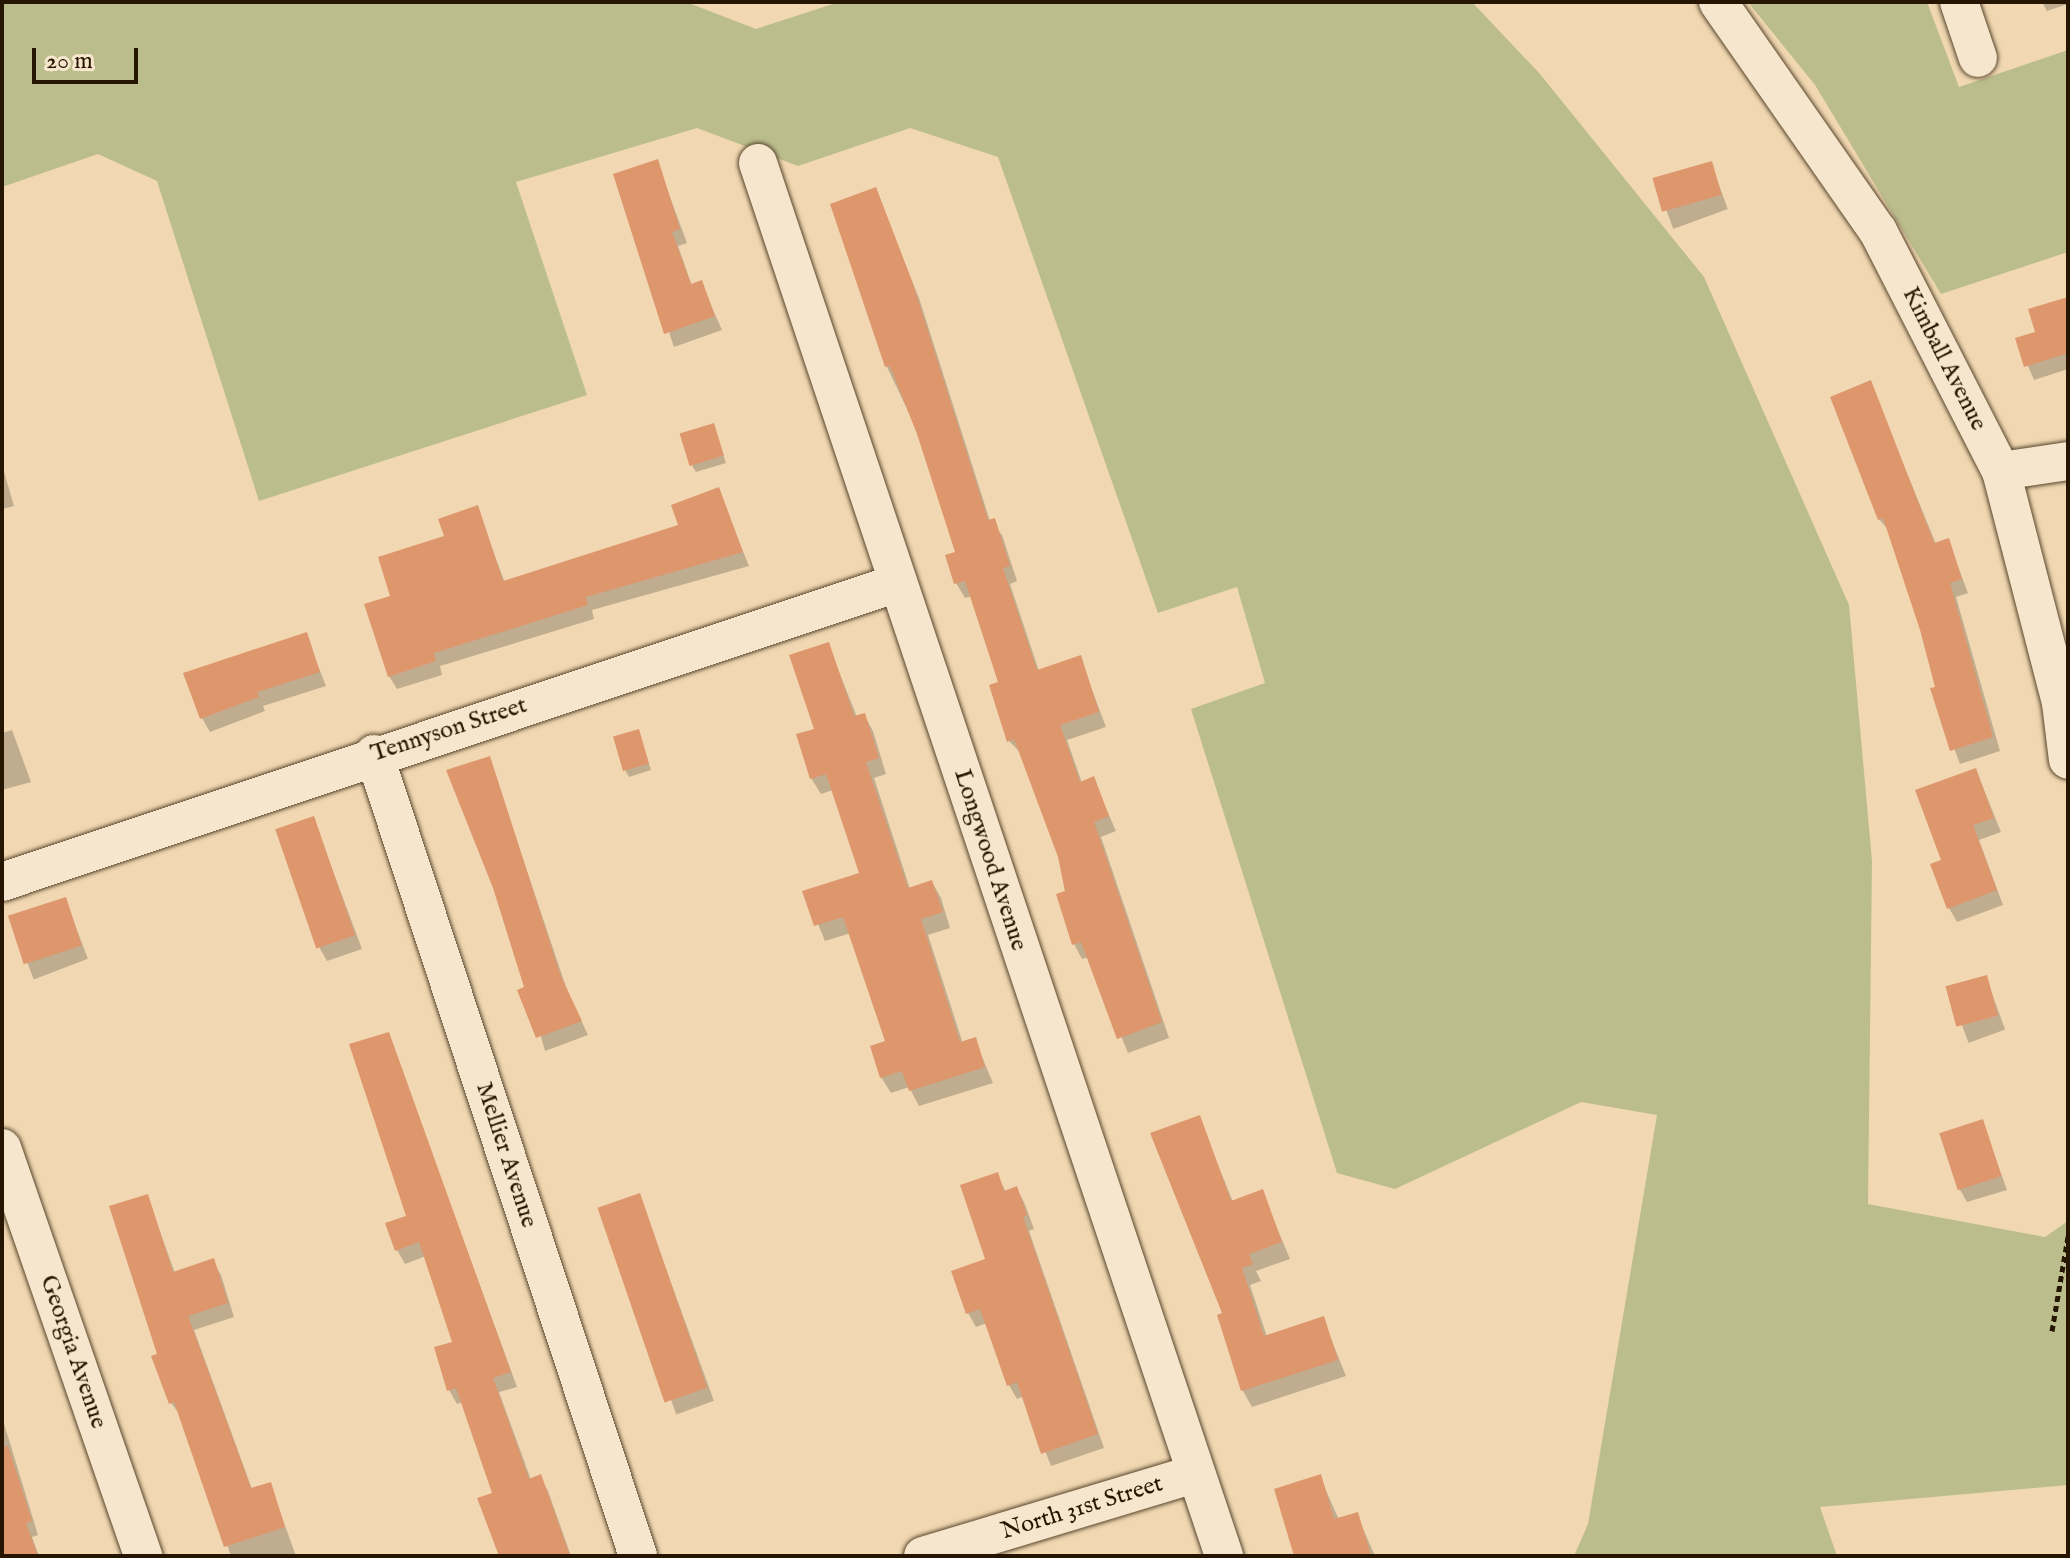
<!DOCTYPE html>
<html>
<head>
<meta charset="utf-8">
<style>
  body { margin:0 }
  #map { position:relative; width:2070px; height:1558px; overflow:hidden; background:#f1d8b2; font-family:"IM FELL English",serif }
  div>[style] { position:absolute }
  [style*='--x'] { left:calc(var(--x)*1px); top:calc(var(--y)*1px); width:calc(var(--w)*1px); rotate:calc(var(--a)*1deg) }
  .green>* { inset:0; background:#bbbe8c }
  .shadow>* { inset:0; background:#0003; transform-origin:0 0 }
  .building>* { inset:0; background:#de966d; transform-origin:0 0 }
  .path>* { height:5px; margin-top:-2.5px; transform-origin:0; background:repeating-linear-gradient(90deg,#261601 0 6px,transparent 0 10px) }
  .roads { filter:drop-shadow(0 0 2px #59462d) drop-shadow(0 0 2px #59462d) }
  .minor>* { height:38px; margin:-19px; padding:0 19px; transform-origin:19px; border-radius:19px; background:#f6e6cd }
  span { translate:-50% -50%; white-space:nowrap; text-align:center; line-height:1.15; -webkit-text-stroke:6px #f6e6cd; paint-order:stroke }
  .street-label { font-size:24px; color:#261601 }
  .frame { position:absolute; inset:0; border:4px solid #261601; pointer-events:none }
  .scale { position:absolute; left:32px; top:48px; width:106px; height:36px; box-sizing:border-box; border:4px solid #261601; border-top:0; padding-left:10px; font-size:24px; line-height:28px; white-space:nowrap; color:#261601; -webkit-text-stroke:6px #f6e6cd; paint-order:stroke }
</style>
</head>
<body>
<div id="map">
  <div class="green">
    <i style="clip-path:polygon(2px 2px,686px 2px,756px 29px,839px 2px,1472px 2px,1540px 74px,1704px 277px,1849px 605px,1872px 861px,1868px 1204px,2045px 1237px,2068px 1221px,2068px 1485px,1820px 1507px,1837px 1556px,1574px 1556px,1588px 1524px,1657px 1115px,1581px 1102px,1395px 1189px,1337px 1173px,1191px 709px,1265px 683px,1237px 587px,1158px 613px,998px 157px,910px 128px,798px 166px,697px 128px,516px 182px,587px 395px,259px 501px,157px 181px,98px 154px,2px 187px)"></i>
    <i style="clip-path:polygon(1748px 2px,1927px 2px,1959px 87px,2068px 50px,2068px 252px,1941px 294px,1815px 85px)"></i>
  </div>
  <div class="shadow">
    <i style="clip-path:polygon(2042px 2px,2068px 2px,2068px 4px,2047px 11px)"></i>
    <i style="clip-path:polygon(657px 162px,687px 243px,678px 246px,692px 286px,701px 283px,722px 330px,674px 347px,616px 175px)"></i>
    <i style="left:1711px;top:163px;width:49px;height:58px;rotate:70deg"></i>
    <i style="clip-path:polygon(875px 190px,919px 298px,990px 521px,1002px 535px,1017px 581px,1010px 584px,1039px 671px,1080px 658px,1106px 727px,1067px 740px,1082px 783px,1093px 779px,1116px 831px,1101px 837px,1169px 1038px,1128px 1053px,1089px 957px,1082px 959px,1074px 944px,1059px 857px,1022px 754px,1009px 741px,1001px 683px,972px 596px,965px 598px,956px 583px,957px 553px,919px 434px,887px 367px,833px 205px)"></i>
    <i style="clip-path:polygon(2068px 299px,2068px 369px,2034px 380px,2017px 340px,2037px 333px)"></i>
    <i style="clip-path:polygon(1870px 383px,1936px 544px,1948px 540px,1968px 593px,1956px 597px,2000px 751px,1960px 764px,1932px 690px,1937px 688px,1922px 629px,1890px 532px,1879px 519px)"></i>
    <i style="clip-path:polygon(713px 425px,726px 463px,696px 472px,692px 466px)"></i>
    <i style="clip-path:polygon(2px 465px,14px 506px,2px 509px)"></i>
    <i style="clip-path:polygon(718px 490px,749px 566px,592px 610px,594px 619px,440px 666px,442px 675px,397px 689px,389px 676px,392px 597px,477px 508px,505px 583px,680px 526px)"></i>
    <i style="clip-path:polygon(306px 635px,326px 686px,263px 706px,265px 711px,210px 732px,202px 718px)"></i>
    <i style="clip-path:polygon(828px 644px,857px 717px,864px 715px,873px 731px,886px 774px,874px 778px,910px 889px,932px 882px,941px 898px,950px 928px,928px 935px,963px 1044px,975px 1040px,993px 1083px,919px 1106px,909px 1087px,891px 1093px,881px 1077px,888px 1043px,851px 933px,825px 941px,805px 893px,861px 875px,833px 790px,821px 794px,811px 778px)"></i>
    <i style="clip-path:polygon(12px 730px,31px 782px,2px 790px,2px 733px)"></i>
    <i style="clip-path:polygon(638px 731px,651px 770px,629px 777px,625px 770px)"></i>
    <i style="clip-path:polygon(489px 758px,567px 990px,588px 1035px,545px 1051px,527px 988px)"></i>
    <i style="clip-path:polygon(1976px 770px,2001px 832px,1979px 840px,2003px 905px,1957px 922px,1949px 908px,1943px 862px)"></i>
    <i style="clip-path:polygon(313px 818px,362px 949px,327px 961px,319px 947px)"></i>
    <i style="left:65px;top:899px;width:64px;height:58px;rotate:69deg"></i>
    <i style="left:1986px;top:977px;width:56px;height:39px;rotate:70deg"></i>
    <i style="clip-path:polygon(388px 1034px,517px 1387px,499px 1392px,531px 1480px,540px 1477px,548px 1491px,571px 1556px,504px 1556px,495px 1494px,463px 1402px,457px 1404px,449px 1390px,455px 1344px,426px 1256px,405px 1264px,397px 1250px,408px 1217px)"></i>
    <i style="clip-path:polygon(1199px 1118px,1233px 1202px,1262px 1192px,1290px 1259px,1256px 1271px,1261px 1281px,1250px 1285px,1267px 1337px,1323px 1319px,1346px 1376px,1252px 1407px,1243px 1391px,1219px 1316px,1224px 1314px)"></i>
    <i style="clip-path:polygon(1982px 1121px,2007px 1190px,1967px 1202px,1959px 1188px)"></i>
    <i style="clip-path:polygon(997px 1175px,1006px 1192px,1016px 1188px,1024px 1202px,1034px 1229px,1029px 1231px,1104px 1448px,1051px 1466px,1024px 1396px,1017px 1399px,1009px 1385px,987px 1323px,976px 1327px,968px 1313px,987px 1260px)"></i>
    <i style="left:639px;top:1195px;width:219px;height:40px;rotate:70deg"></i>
    <i style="clip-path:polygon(147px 1196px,175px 1273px,213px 1261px,221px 1275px,234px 1317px,194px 1330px,252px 1489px,270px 1484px,296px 1556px,231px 1556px,181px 1416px,171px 1403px,154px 1357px,160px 1355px)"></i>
    <i style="clip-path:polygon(2px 1417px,38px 1535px,32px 1537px,39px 1556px,2px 1556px)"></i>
    <i style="clip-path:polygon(1320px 1477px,1339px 1520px,1357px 1515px,1375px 1556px,1297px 1556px)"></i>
  </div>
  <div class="building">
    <i style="clip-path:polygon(658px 159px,680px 229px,672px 232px,691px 284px,702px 280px,715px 316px,664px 334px,613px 174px)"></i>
    <i style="left:1712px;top:161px;width:35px;height:62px;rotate:74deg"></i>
    <i style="clip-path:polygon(876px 187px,912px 281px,988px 520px,995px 518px,1010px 566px,1003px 568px,1037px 670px,1081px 655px,1099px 712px,1060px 725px,1080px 782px,1094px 776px,1109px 816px,1094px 822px,1162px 1022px,1117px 1039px,1081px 942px,1072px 945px,1056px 894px,1065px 891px,1058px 857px,1014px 739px,1007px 742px,989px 685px,998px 682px,965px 581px,954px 584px,945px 555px,955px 552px,917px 434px,890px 366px,885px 367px,830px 204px)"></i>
    <i style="clip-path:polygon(2068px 297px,2068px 353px,2024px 367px,2015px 338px,2035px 332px,2028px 309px)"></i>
    <i style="clip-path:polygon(1871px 380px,1934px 543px,1949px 538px,1962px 579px,1950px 583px,1993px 737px,1950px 751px,1930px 688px,1935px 687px,1920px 630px,1883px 518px,1878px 520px,1830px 397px)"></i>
    <i style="left:714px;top:423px;width:34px;height:36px;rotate:73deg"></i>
    <i style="clip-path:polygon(719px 487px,743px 552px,586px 597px,588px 605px,434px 653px,436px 661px,388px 677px,364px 604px,390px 596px,378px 557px,444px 536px,438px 519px,478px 505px,503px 581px,678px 525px,671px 505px)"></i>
    <i style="clip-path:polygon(307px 632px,320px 672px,257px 692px,259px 697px,200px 719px,183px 673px)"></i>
    <i style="clip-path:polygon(829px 642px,854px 716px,865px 713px,879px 758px,866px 762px,908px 888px,932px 880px,943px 912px,921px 919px,960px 1042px,976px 1037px,985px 1067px,909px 1091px,902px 1071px,880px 1078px,870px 1046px,885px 1041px,843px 917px,814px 926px,802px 891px,859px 873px,826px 774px,810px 779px,796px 734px,814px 729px,789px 655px)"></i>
    <i style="left:639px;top:729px;width:36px;height:27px;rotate:74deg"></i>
    <i style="clip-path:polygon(490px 756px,560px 974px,582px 1021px,536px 1038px,517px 990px,524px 987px,493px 888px,446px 770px)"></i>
    <i style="clip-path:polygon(1976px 768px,1994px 818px,1973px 825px,1997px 890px,1947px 909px,1930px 864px,1941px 860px,1915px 790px)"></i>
    <i style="left:314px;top:816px;width:126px;height:41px;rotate:71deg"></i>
    <i style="left:66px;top:897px;width:51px;height:61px;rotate:72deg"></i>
    <i style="left:1987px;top:975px;width:42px;height:43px;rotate:75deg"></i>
    <i style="clip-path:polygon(389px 1032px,511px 1372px,493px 1378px,529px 1479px,541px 1474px,570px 1556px,499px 1556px,477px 1498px,492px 1493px,456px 1388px,447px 1391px,434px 1347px,452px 1342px,419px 1242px,395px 1251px,385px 1223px,406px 1216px,349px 1044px)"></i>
    <i style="clip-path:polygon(1200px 1115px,1231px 1201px,1263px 1189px,1282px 1242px,1249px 1254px,1253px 1264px,1242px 1268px,1264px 1336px,1324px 1316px,1338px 1360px,1241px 1391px,1217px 1315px,1222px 1313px,1150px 1133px)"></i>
    <i style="left:1983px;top:1119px;width:60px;height:46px;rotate:72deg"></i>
    <i style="clip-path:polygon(998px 1172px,1004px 1191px,1017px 1186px,1027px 1215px,1023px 1217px,1098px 1434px,1041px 1454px,1017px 1382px,1007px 1386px,980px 1309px,966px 1314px,951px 1271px,985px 1259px,960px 1185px)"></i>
    <i style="left:640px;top:1193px;width:206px;height:45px;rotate:71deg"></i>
    <i style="clip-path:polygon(148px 1194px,173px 1272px,214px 1258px,228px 1303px,188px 1316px,251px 1488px,271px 1482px,285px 1527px,224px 1547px,174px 1402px,169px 1404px,151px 1356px,157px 1354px,109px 1206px)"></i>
    <i style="clip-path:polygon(8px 1446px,32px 1521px,26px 1523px,38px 1556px,2px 1556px,2px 1447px)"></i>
    <i style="clip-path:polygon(1321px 1474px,1334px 1519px,1358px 1512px,1371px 1556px,1294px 1556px,1274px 1489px)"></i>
  </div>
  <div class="path">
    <i style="--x:2052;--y:1331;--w:96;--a:-80.4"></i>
  </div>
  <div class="roads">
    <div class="minor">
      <i style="--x:1718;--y:2;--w:279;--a:55.1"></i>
      <i style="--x:1878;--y:231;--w:270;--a:62.9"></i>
      <i style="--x:2001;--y:471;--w:240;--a:75.5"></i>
      <i style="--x:2061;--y:703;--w:57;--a:83"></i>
      <i style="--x:1959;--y:2;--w:59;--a:71.3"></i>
      <i style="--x:758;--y:163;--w:1469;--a:71.5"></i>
      <i style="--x:2001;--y:471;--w:68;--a:-8.5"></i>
      <i style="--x:374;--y:754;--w:844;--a:71.78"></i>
      <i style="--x:2;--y:882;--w:944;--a:-18.47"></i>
      <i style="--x:2;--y:1148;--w:432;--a:70.9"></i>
      <i style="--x:923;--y:1556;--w:284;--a:-16.8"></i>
    </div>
  </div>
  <div class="street-label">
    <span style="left:1944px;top:359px;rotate:63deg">Kimball Avenue</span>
    <span style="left:449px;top:730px;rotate:-18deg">Tennyson Street</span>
    <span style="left:990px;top:860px;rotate:72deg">Longwood Avenue</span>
    <span style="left:506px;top:1155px;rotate:72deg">Mellier Avenue</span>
    <span style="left:73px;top:1352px;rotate:71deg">Georgia Avenue</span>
    <span style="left:1082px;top:1508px;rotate:-17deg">North 31st Street</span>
  </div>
  <div class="frame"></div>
  <div class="scale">20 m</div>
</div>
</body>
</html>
